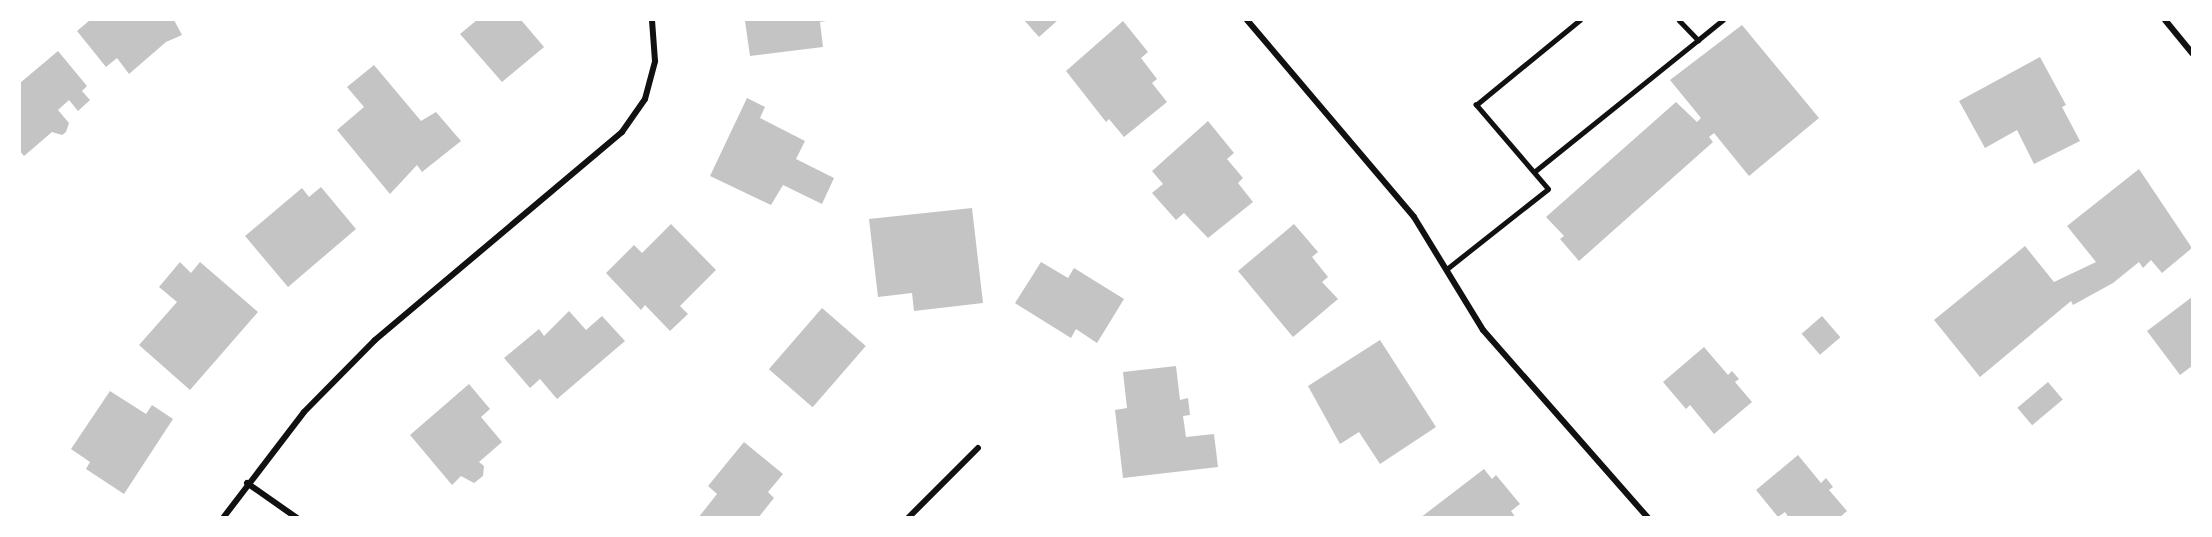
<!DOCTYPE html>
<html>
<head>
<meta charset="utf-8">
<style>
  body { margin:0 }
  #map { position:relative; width:2212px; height:537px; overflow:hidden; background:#fff; font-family:"Times New Roman",serif }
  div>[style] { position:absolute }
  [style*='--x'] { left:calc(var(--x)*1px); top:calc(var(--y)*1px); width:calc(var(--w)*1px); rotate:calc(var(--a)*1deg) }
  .building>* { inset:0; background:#c4c4c4; transform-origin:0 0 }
  .service>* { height:4.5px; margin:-2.25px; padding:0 2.25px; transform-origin:2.25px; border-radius:2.25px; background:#111 }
  .minor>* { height:6px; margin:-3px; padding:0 3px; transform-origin:3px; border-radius:3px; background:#111 }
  span { translate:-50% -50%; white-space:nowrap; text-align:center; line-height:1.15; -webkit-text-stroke:6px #fff; paint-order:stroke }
  .frame { position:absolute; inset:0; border:21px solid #fff; pointer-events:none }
</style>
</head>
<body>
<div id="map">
  <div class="building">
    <i style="clip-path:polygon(90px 20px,174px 20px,182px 35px,166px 42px,129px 74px,117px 58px,106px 67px,77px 31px)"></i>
    <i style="clip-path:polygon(477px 20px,521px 20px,544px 47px,502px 82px,460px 34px)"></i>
    <i style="clip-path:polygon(833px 20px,820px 22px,823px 47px,750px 56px,745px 21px)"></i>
    <i style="clip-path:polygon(1024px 20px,1058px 20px,1039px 37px)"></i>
    <i style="clip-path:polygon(1123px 21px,1148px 52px,1141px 58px,1157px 79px,1152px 83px,1167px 102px,1124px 137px,1109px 119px,1106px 122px,1066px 71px)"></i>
    <i style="clip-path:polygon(1742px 25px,1819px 118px,1749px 176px,1714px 133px,1709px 137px,1713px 142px,1579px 261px,1560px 239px,1564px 236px,1546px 217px,1676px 102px,1697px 122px,1701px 118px,1670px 80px)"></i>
    <i style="clip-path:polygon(58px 51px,87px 86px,82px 91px,90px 100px,78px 111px,69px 100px,58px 110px,69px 123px,66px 132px,62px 135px,52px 132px,24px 156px,20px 151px,20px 83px)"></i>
    <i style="clip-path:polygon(2040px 57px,2066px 105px,2062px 107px,2080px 141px,2034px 164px,2017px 130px,1985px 148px,1959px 101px)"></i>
    <i style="clip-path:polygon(374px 65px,421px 121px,436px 112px,461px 141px,422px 172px,417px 165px,390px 194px,337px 130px,364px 107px,347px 87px)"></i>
    <i style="clip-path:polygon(747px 98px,765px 107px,760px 118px,805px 141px,796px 159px,834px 178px,822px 204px,783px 185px,771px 205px,710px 176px)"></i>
    <i style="clip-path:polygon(1208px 121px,1234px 153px,1227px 159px,1243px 178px,1238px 183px,1253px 202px,1208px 238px,1184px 213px,1176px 220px,1152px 193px,1163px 184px,1152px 171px)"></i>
    <i style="clip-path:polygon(2139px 169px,2192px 248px,2162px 273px,2151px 260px,2143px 268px,2139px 262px,2113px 283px,2073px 305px,2071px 301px,1980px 377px,1934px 320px,2025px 246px,2054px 282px,2096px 262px,2067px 226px)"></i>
    <i style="clip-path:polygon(321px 187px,356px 229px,288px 287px,245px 236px,302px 188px,309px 197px)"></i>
    <i style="clip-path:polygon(972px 208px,983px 303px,914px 311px,912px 293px,878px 297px,869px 219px)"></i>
    <i style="clip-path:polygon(671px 224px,716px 270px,680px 306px,688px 314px,670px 331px,645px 305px,641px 310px,606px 273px,634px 245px,642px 253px)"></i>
    <i style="clip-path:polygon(1294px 224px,1318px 252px,1312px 257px,1328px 277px,1322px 282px,1338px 299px,1293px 337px,1238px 271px)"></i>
    <i style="clip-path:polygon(180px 262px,191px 273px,200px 262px,258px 312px,190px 390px,139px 345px,177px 302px,159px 287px)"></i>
    <i style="clip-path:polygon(1041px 262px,1068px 278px,1074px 268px,1124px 299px,1097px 343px,1076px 329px,1071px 338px,1015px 303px)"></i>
    <i style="clip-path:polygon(2192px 297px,2192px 366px,2180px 375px,2147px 331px)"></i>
    <i style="left:822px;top:308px;width:58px;height:81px;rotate:41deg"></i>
    <i style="clip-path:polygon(569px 311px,586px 330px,602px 316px,625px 341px,557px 399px,540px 379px,530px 388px,504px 358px,539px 329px,544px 336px)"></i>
    <i style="left:1822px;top:316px;width:28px;height:27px;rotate:49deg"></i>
    <i style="clip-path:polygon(1380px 340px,1436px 427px,1380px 464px,1359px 432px,1340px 444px,1308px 386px)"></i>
    <i style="clip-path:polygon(1704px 347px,1728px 375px,1732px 371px,1739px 379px,1735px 382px,1752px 402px,1714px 434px,1690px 405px,1686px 409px,1663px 382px)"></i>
    <i style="clip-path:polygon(1176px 366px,1180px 400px,1188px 398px,1190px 415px,1183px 416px,1186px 437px,1214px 434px,1218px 467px,1123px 478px,1115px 410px,1127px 408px,1123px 372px)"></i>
    <i style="left:2048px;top:382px;width:23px;height:40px;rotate:50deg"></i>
    <i style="clip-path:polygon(469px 384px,490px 409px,481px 417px,502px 442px,479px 462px,484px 466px,483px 476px,474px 483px,461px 476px,452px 485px,410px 435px)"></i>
    <i style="clip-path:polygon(110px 391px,146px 414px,152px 405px,173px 419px,124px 494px,86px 469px,90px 462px,71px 449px)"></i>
    <i style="clip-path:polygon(744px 442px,783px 474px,768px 492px,774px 498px,758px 518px,698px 518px,717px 494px,708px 486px)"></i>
    <i style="clip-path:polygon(1798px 455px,1821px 483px,1826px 478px,1833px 487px,1829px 490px,1847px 511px,1839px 518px,1789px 518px,1785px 512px,1778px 517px,1756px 490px)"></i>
    <i style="clip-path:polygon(1484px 469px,1492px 479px,1496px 475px,1520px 504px,1511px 511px,1516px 518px,1420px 518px)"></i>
  </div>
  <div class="service">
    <i style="--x:1679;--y:20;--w:28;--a:46"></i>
    <i style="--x:1698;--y:40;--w:32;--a:-39"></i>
    <i style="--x:1534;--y:172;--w:211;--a:-38.8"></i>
    <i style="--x:1448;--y:268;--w:127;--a:-38.3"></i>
    <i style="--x:1548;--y:189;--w:111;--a:-130.6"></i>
    <i style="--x:1476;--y:105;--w:134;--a:-39.3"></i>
  </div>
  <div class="minor">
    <i style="--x:1247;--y:20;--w:258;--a:49.7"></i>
    <i style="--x:1414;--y:217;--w:132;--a:58.6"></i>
    <i style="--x:1483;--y:330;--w:250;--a:48.7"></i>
    <i style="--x:2165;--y:20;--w:43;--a:50.7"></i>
    <i style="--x:247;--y:483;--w:61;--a:35"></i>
    <i style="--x:223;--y:518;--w:133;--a:-52.6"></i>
    <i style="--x:304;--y:412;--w:101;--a:-45.4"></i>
    <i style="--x:375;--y:340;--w:323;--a:-40.1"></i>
    <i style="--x:622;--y:132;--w:40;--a:-55.1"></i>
    <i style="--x:645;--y:99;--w:39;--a:-75"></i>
    <i style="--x:655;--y:61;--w:41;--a:-94.2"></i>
    <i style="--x:908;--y:518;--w:99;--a:-45"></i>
  </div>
  <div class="frame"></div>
</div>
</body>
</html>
